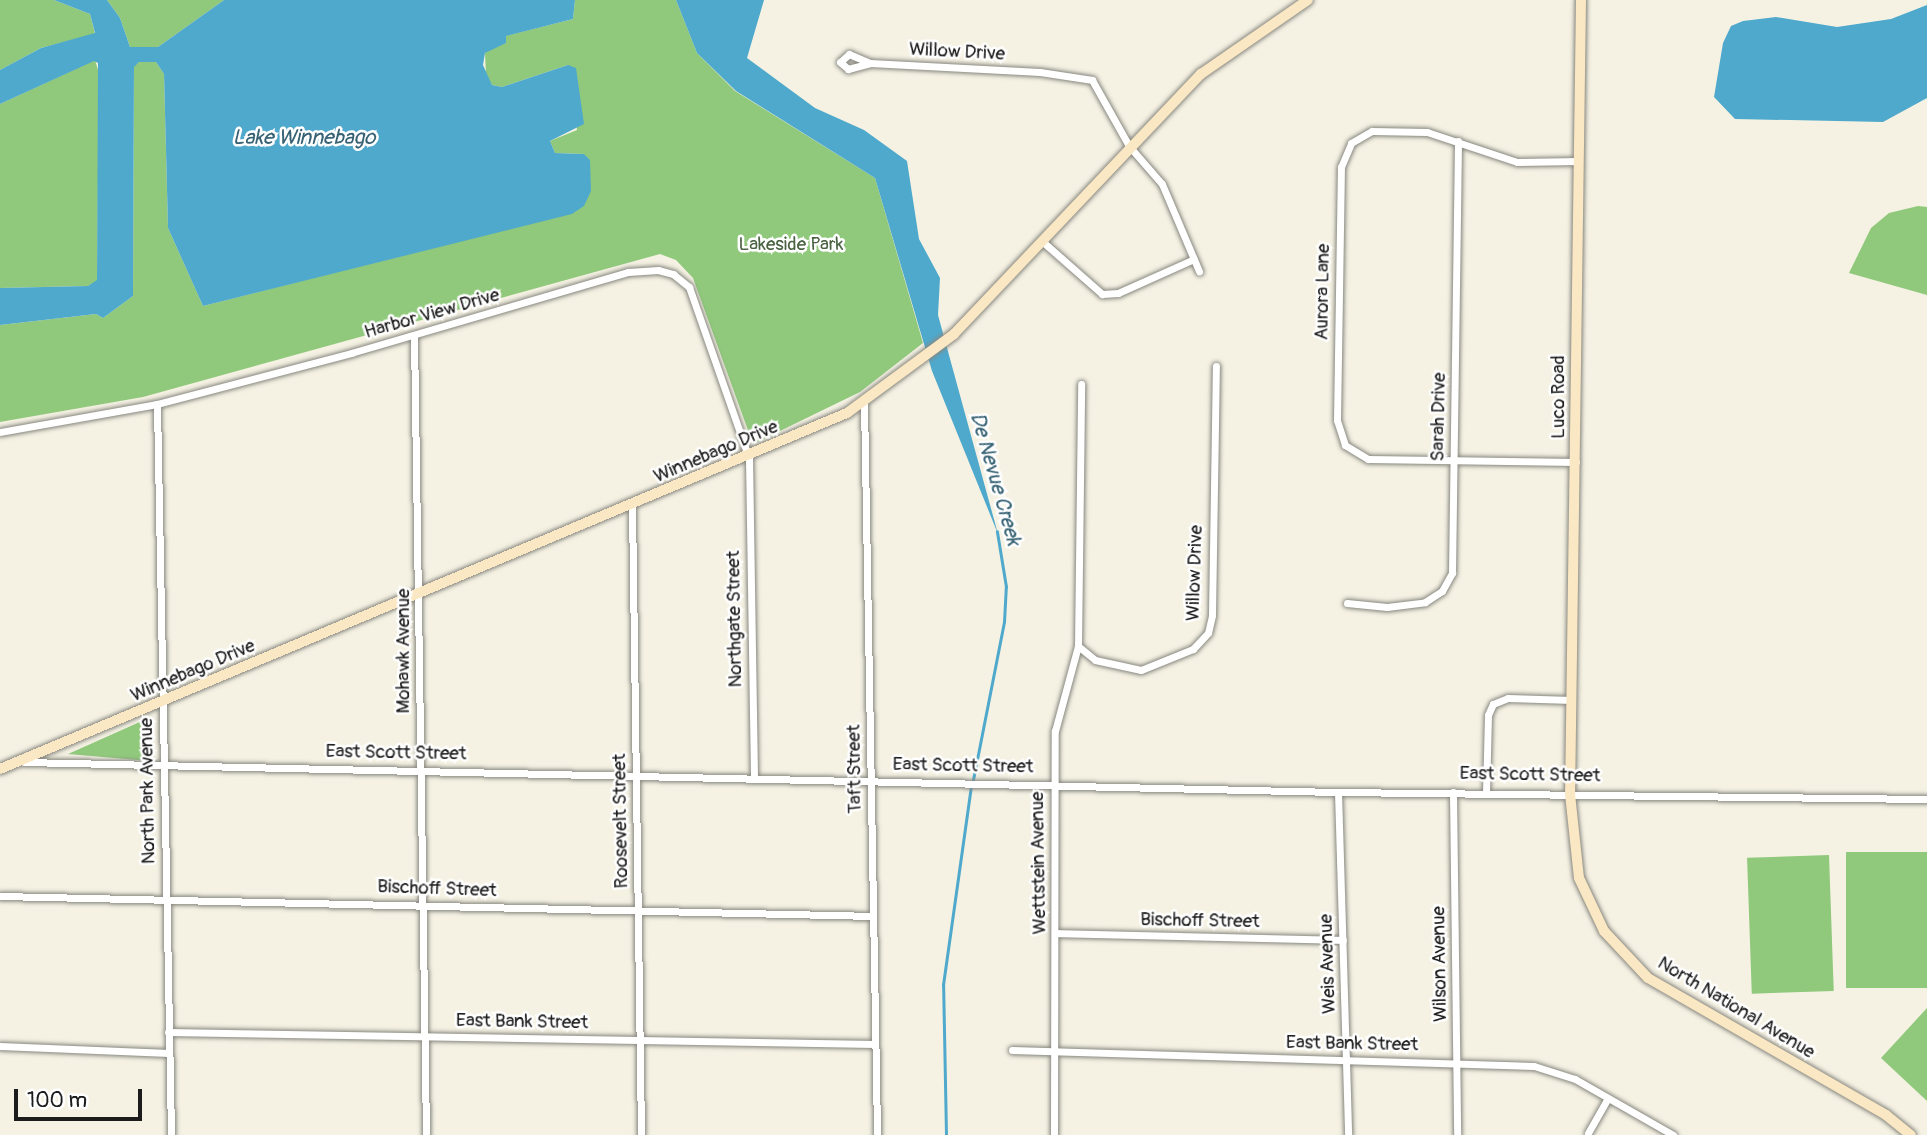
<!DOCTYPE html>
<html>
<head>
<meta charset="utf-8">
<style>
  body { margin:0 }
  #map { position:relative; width:1927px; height:1135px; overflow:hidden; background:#f5f2e3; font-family:Pangolin,sans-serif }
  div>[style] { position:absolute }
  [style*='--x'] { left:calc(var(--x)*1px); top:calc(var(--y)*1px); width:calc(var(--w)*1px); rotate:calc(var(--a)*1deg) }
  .green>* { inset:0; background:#90c97c; transform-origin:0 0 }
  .water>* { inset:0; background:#4fa9cc }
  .stream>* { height:2.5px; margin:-1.25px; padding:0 1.25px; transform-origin:1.25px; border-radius:1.25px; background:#4fa9cc }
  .roads { filter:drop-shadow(0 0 2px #888780) drop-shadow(0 0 2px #888780) }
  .street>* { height:7px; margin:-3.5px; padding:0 3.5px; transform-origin:3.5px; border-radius:3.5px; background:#fff }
  .secondary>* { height:10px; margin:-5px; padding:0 5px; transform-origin:5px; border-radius:5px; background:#fae7c3 }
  span { translate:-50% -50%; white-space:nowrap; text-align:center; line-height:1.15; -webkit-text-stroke:5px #fff; paint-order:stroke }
  .street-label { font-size:19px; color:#1c1c1c }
  .park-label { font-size:19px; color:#4a6142 }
  .water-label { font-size:21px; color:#366274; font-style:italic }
  .scale { position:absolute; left:14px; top:1089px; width:128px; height:32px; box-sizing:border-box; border:4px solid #1c1c1c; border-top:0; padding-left:9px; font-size:21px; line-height:24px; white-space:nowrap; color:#1c1c1c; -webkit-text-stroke:5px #fff; paint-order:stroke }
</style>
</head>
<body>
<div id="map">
  <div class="green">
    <i style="clip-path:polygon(0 0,54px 0,90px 14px,95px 34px,41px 48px,0 70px)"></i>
    <i style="clip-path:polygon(107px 0,224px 0,158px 47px,130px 47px,120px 18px)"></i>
    <i style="clip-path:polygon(575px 0,676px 0,697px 53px,735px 91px,875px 178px,923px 343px,860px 392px,753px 444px,693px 278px,676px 260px,660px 254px,143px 397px,0 422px,0 325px,96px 314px,103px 318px,133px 296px,134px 66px,139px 62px,156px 62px,164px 74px,168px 228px,203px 306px,511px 227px,584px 154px,555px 153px,550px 141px,577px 130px,568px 65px,502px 87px,492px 85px,486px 75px,485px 53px,505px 36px,573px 19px)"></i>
    <i style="clip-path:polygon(95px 60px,99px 73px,97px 281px,88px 286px,0 288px,0 104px)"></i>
    <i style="clip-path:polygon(1918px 206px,1927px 207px,1927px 295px,1849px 273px,1871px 228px,1889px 213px)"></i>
    <i style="clip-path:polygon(142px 721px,148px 721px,149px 728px,149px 761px,68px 754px)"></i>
    <i style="left:1927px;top:852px;width:136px;height:81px;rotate:90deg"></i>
    <i style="left:1829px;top:855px;width:136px;height:82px;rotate:88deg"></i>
    <i style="clip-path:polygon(1927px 1008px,1927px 1101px,1881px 1058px)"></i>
  </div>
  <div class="water">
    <i style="clip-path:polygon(54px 0,107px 0,120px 18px,130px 47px,158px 47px,224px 0,575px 0,573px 19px,506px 36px,506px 43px,485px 53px,483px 65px,492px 85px,502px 87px,568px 65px,576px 68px,584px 124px,550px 141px,555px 153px,584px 154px,590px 160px,591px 191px,584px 206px,572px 214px,203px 306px,168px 228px,164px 74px,156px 62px,139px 62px,134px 67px,133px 296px,103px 318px,96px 314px,0 325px,0 288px,88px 286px,97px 280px,98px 63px,94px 61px,0 104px,0 70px,41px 48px,95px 33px,90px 14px)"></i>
    <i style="clip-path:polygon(676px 0,764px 0,747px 58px,815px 108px,864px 130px,907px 161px,919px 239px,940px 278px,938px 315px,998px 534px,932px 371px,875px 178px,736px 91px,697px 53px)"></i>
    <i style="clip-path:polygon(1927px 5px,1927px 98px,1883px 122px,1735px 119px,1714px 97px,1723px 43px,1731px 26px,1743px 21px,1776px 17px,1837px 27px,1891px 19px)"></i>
  </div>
  <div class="stream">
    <i style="--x:973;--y:780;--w:161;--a:-78.9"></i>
    <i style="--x:1004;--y:622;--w:35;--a:-87"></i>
    <i style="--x:1006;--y:587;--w:56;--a:-99.3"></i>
    <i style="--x:946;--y:1135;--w:150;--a:-91.1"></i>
    <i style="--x:943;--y:985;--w:200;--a:-82"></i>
  </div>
  <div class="roads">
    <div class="street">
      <i style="--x:870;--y:63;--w:23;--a:-157"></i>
      <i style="--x:849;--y:54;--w:12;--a:138"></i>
      <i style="--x:840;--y:62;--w:11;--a:41"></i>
      <i style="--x:848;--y:69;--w:23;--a:-15"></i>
      <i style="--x:870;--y:63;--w:170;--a:3"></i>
      <i style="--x:1040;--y:72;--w:53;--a:8.7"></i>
      <i style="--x:1092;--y:80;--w:76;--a:60.7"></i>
      <i style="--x:1129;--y:146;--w:50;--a:49"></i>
      <i style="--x:1162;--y:184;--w:95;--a:67"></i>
      <i style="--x:1043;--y:242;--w:79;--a:41.4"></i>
      <i style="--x:1102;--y:294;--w:16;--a:-4"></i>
      <i style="--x:1118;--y:293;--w:83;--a:-24.1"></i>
      <i style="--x:414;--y:335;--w:800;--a:89.14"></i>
      <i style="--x:864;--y:402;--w:733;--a:88.98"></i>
      <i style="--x:157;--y:404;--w:731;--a:88.9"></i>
      <i style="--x:0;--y:432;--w:159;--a:-10.1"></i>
      <i style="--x:157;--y:404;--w:201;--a:-14.7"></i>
      <i style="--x:351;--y:353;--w:289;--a:-16.3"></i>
      <i style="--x:628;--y:272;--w:30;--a:-4"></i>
      <i style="--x:658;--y:270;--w:16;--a:15"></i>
      <i style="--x:673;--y:274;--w:21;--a:39"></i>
      <i style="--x:689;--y:287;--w:181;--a:70.7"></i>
      <i style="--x:749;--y:458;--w:321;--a:89.1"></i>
      <i style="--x:1576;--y:462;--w:208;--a:-179.2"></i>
      <i style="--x:1368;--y:459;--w:27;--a:-149"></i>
      <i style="--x:1345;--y:445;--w:26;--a:-108"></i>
      <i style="--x:1337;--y:420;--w:253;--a:-89.1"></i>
      <i style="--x:1341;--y:167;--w:26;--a:-67"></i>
      <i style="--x:1351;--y:143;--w:24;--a:-30"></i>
      <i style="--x:1372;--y:131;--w:55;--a:1"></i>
      <i style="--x:1427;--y:132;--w:95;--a:18.4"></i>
      <i style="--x:1517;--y:162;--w:62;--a:-0.9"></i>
      <i style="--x:632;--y:506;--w:629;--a:89.18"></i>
      <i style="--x:1347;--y:603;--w:40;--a:5.7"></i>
      <i style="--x:1387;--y:607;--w:38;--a:-7"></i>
      <i style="--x:1425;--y:602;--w:20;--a:-33"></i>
      <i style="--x:1442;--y:591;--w:21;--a:-61"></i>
      <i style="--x:1452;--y:573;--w:432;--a:-89.2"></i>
      <i style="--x:1078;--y:646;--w:22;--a:39"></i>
      <i style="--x:1095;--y:660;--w:47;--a:12.3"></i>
      <i style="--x:1141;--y:670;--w:56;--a:-22"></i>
      <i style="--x:1193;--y:649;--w:22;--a:-47"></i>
      <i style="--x:1208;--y:633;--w:18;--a:-77"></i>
      <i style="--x:1212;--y:615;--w:249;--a:-89.1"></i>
      <i style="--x:24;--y:762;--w:1314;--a:1.31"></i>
      <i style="--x:1338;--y:792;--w:589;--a:0.68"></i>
      <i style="--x:1338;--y:792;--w:343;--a:88.3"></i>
      <i style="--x:1453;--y:792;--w:343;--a:89.3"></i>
      <i style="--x:1486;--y:792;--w:77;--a:-88.5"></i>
      <i style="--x:1488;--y:715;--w:12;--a:-66"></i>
      <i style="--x:1493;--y:704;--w:16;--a:-22"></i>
      <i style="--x:1508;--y:698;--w:64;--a:1.8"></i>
      <i style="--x:0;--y:896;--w:873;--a:1.31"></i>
      <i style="--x:1055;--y:933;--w:288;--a:1.4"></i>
      <i style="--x:168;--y:1032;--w:707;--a:0.97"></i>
      <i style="--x:0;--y:1046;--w:169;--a:2.4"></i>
      <i style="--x:1012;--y:1050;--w:522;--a:1.76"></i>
      <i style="--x:1534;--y:1066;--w:43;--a:17.6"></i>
      <i style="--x:1575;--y:1079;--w:113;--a:29.7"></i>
      <i style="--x:1588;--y:1133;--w:40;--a:-60.3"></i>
      <i style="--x:1054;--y:1135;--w:404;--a:-89.9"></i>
      <i style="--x:1055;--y:731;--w:88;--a:-74.9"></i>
      <i style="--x:1078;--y:646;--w:262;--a:-89.3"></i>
    </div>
    <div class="secondary">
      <i style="--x:1581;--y:0;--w:794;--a:90.79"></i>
      <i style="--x:1570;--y:794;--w:84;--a:83.9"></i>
      <i style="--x:1579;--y:878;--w:59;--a:64.7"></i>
      <i style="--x:1604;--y:931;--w:64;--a:46.9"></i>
      <i style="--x:1648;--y:978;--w:275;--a:29.9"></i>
      <i style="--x:1886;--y:1115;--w:32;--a:39"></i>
      <i style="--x:0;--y:769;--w:919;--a:-22.8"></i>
      <i style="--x:847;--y:413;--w:133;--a:-36.4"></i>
      <i style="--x:954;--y:334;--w:359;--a:-46.5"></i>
      <i style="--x:1201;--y:74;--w:130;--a:-34.7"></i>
    </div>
  </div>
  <div class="street-label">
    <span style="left:957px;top:52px;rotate:3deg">Willow Drive</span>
    <span style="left:1323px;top:292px;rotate:-89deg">Aurora Lane</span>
    <span style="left:432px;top:314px;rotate:-16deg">Harbor View Drive</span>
    <span style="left:1559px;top:397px;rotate:-90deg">Luco Road</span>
    <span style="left:1439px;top:417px;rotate:-89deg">Sarah Drive</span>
    <span style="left:716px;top:452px;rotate:-23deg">Winnebago Drive</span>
    <span style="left:1195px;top:573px;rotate:-88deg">Willow Drive</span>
    <span style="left:735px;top:619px;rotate:-91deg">Northgate Street</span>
    <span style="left:404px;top:651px;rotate:-90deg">Mohawk Avenue</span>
    <span style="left:193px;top:671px;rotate:-23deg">Winnebago Drive</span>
    <span style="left:396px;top:753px;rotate:1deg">East Scott Street</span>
    <span style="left:963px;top:766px;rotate:1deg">East Scott Street</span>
    <span style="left:855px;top:769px;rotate:-91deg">Taft Street</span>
    <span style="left:1530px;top:775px;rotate:1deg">East Scott Street</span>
    <span style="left:148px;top:791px;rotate:-91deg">North Park Avenue</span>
    <span style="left:621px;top:821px;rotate:-91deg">Roosevelt Street</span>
    <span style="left:1039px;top:863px;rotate:-91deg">Wettstein Avenue</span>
    <span style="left:437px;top:889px;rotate:2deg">Bischoff Street</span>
    <span style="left:1200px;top:921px;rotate:1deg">Bischoff Street</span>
    <span style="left:1328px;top:964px;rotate:-92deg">Weis Avenue</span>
    <span style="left:1440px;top:964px;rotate:-91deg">Wilson Avenue</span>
    <span style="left:1736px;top:1008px;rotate:31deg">North National Avenue</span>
    <span style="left:522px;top:1022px;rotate:1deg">East Bank Street</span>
    <span style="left:1352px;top:1044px;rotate:1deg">East Bank Street</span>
  </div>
  <div class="park-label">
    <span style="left:791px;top:245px">Lakeside Park</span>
  </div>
  <div class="water-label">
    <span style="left:304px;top:138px">Lake Winnebago</span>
    <span style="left:995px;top:479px;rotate:74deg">De Nevue Creek</span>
  </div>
  <div class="scale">100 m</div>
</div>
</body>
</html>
